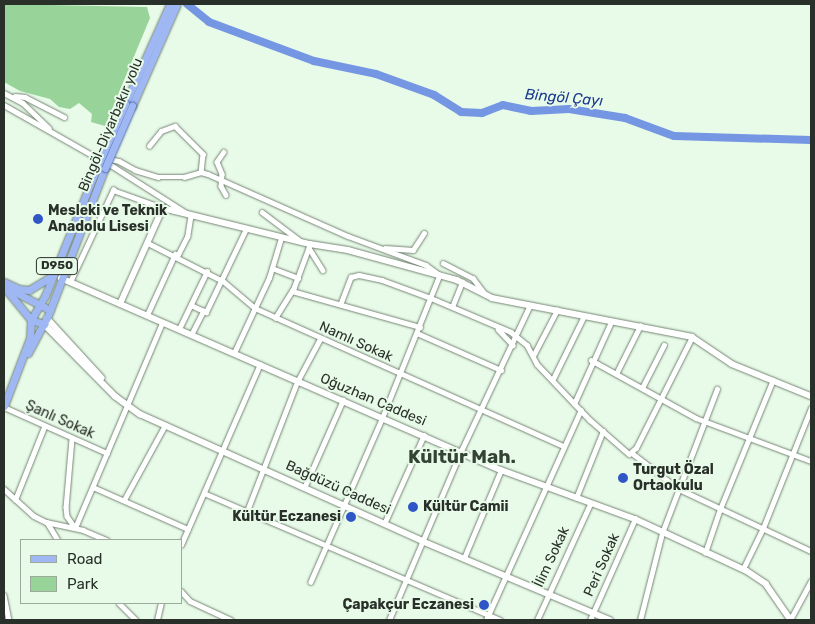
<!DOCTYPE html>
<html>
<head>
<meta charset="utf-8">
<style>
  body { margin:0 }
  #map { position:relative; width:815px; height:624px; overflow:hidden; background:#e8fae8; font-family:Rubik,sans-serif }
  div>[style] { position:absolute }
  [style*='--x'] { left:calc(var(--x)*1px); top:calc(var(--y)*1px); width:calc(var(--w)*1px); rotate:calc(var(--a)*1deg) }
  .green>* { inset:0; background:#98d49a }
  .river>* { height:8px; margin:-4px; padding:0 4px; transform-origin:4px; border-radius:4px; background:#7597e3 }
  .roads { filter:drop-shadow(0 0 1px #758575) drop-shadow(0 0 1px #758575) }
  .minor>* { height:4.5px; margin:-2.25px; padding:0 2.25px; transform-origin:2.25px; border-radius:2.25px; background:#fff }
  .tertiary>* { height:5.5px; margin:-2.75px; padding:0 2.75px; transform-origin:2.75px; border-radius:2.75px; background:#fff }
  .primary>* { height:7px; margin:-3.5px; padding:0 3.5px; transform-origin:3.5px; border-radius:3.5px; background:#9fb8f4 }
  .bridges { filter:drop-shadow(0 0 1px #4c6aa8) drop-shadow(0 0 1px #4c6aa8) }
  .primary-bridge>* { height:7px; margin:-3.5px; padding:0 3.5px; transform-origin:3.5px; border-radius:3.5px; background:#9fb8f4 }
  .dots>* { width:14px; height:14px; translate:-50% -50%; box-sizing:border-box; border:2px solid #e8fae8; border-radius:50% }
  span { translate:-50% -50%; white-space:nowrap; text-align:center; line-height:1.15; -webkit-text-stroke:4px #e8fae8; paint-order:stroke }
  .shield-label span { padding:1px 4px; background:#e8fae8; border:1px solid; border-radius:4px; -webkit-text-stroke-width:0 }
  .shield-label { font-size:12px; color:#293029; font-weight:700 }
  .street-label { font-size:14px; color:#293029 }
  .poi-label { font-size:14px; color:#293029; font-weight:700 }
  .left { translate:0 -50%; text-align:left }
  .right { translate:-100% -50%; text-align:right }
  .water-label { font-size:15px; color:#1a3990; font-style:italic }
  .district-label { font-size:19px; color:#354335; font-weight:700 }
  .frame { position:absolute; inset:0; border:5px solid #293029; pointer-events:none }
  .legend { position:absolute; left:20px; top:539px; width:162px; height:65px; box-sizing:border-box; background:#e8fae8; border:1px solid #9ca99c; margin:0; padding:6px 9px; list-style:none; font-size:15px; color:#293029 }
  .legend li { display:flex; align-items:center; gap:10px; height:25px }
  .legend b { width:25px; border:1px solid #9ca99c }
</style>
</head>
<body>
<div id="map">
  <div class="green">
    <i style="clip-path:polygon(4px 4px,147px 7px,150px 18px,105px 126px,91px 122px,92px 114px,79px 103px,70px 109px,59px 107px,50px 99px,20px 91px,4px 82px)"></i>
  </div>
  <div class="river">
    <i style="--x:187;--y:4;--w:28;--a:39"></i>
    <i style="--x:209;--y:22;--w:112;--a:20.4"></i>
    <i style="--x:314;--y:61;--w:63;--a:11.8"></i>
    <i style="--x:376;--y:74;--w:62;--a:19.9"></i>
    <i style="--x:434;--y:95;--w:32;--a:32"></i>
    <i style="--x:461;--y:112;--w:21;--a:3"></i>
    <i style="--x:482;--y:113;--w:22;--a:-21"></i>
    <i style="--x:503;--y:105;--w:29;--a:12"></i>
    <i style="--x:531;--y:111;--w:38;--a:-3"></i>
    <i style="--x:569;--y:109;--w:57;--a:9.1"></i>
    <i style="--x:625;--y:118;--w:52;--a:20.2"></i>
    <i style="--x:674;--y:136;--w:137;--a:1.7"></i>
  </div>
  <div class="roads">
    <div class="minor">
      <i style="--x:4;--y:93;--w:21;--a:28"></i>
      <i style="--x:23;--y:103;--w:36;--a:44"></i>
      <i style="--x:15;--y:96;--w:10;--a:6"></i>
      <i style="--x:25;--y:97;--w:44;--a:27.1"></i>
      <i style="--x:4;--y:105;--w:101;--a:29.6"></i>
      <i style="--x:149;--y:146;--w:19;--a:-51"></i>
      <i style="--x:161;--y:131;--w:15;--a:-20"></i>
      <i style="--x:175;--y:126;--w:40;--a:45"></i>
      <i style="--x:203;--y:154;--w:18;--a:96"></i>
      <i style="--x:224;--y:152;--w:12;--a:125"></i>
      <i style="--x:217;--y:162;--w:13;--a:67"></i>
      <i style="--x:222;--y:174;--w:12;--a:95"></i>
      <i style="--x:221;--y:186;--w:10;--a:61"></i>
      <i style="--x:91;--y:155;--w:29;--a:12"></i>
      <i style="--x:119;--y:161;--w:18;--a:29"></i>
      <i style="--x:135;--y:170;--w:24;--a:17"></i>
      <i style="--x:158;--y:177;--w:26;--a:0"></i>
      <i style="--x:184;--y:177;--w:18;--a:-16"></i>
      <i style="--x:201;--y:172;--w:7;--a:16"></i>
      <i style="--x:208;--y:174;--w:153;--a:23.9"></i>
      <i style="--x:348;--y:236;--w:83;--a:20.4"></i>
      <i style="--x:426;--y:265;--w:17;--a:36"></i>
      <i style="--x:440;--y:275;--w:153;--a:111.9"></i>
      <i style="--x:383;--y:417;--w:180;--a:113.6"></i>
      <i style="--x:106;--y:162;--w:101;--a:32.4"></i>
      <i style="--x:191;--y:216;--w:20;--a:99"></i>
      <i style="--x:188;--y:236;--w:22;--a:117"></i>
      <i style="--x:262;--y:212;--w:46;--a:37.1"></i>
      <i style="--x:148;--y:243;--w:84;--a:26.9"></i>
      <i style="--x:223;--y:281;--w:42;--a:40.2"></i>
      <i style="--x:255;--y:308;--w:338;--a:24.1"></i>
      <i style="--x:309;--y:248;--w:26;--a:58"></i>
      <i style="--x:385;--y:248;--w:28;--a:4"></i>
      <i style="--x:413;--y:250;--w:20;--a:-57"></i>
      <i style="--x:443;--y:263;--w:34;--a:27"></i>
      <i style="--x:473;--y:278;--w:20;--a:53"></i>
      <i style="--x:272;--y:268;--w:28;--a:21"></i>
      <i style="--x:70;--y:282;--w:102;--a:-64.9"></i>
      <i style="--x:113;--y:190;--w:53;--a:19.8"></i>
      <i style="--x:292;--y:291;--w:133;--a:15.7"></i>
      <i style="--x:191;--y:305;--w:17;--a:25"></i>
      <i style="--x:206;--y:312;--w:92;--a:-64.3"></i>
      <i style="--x:340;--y:305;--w:30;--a:-69"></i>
      <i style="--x:351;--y:277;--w:8;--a:-14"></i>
      <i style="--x:359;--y:275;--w:24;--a:12"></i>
      <i style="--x:382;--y:280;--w:52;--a:20.2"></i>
      <i style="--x:431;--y:298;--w:87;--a:23"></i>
      <i style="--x:511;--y:332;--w:21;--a:39"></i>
      <i style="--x:527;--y:345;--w:21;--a:62"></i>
      <i style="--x:537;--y:364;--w:77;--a:46.6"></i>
      <i style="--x:590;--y:420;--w:52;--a:41.1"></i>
      <i style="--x:629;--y:454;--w:9;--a:-41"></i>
      <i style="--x:636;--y:448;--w:124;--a:-63.2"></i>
      <i style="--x:452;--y:307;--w:27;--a:-68"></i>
      <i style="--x:147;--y:315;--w:67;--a:-65.3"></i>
      <i style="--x:275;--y:318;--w:36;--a:-58"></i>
      <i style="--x:294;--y:287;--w:46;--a:-69.6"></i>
      <i style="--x:179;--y:329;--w:64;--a:-64.2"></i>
      <i style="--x:498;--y:329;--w:22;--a:47"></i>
      <i style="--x:417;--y:333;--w:92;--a:23.8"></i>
      <i style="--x:191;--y:335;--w:27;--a:-63"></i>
      <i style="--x:234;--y:353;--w:83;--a:-65"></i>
      <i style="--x:269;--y:278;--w:42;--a:-73.3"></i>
      <i style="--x:533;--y:356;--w:52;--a:-62.4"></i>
      <i style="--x:591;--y:360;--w:120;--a:28.9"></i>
      <i style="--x:696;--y:418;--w:123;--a:20.5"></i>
      <i style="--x:616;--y:374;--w:54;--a:-63.4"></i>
      <i style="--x:553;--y:379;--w:70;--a:-63.8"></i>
      <i style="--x:642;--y:388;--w:48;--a:-62.9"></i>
      <i style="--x:574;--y:404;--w:90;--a:-65.7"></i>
      <i style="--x:4;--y:407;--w:113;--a:24.1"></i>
      <i style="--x:72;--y:439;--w:68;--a:95"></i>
      <i style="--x:66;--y:507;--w:9;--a:84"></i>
      <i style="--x:67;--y:516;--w:14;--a:56"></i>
      <i style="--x:75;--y:528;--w:223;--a:-67"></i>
      <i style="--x:632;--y:453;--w:59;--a:37.5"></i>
      <i style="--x:679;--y:489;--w:146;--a:25.2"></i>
      <i style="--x:305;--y:486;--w:94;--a:-66.2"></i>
      <i style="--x:93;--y:487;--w:104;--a:23.9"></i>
      <i style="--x:4;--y:489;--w:40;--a:42"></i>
      <i style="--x:34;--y:516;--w:13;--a:27"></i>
      <i style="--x:46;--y:522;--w:38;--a:12"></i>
      <i style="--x:83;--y:530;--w:26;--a:23"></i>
      <i style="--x:204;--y:493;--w:322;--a:23.2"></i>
      <i style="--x:576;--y:498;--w:72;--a:-68.1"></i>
      <i style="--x:15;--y:500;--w:79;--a:-68.3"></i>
      <i style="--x:124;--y:500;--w:85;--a:-61.3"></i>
      <i style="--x:247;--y:511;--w:138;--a:-68.8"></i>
      <i style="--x:297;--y:382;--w:49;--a:-61.9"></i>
      <i style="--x:47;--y:522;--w:21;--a:59"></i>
      <i style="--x:385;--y:522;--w:95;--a:-65.9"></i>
      <i style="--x:181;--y:545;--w:197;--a:-66.4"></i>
      <i style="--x:705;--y:553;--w:46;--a:-71.2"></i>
      <i style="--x:720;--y:509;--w:139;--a:-67.7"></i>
      <i style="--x:464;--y:558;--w:95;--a:-67.2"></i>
      <i style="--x:743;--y:569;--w:46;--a:-64"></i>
      <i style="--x:763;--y:528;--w:129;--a:-68.2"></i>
      <i style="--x:181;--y:591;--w:13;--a:48"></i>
      <i style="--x:190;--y:601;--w:45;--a:24.9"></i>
      <i style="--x:4;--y:595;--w:25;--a:79"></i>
      <i style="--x:119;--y:603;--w:24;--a:45"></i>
      <i style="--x:157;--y:620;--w:17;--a:-77"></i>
      <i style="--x:389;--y:620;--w:184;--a:-66.9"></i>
      <i style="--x:461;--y:451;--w:161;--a:-64.7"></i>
      <i style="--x:486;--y:620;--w:230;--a:-65.7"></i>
      <i style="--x:537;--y:620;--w:128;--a:-65.4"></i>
      <i style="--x:590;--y:620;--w:111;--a:-66"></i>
      <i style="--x:640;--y:620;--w:90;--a:-75.8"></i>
      <i style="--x:662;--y:533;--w:154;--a:-69.1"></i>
      <i style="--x:790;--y:620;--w:44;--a:-61.7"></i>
    </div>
    <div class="tertiary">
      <i style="--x:61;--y:278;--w:480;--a:23.6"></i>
      <i style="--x:501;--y:470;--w:143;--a:20.1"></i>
      <i style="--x:635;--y:519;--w:123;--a:24.9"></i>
      <i style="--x:747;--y:571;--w:23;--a:34"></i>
      <i style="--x:766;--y:584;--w:44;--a:55.2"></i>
      <i style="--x:120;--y:304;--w:105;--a:-65.9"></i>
      <i style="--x:163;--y:208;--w:151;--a:13.8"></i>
      <i style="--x:310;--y:244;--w:38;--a:9"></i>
      <i style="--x:348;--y:250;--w:113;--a:15.4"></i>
      <i style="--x:457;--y:280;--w:39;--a:27"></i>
      <i style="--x:492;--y:298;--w:204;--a:11"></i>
      <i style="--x:692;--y:337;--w:48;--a:34"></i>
      <i style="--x:732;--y:364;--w:85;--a:22.1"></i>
      <i style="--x:47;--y:318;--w:81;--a:47.5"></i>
      <i style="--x:44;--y:324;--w:101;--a:45.4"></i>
      <i style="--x:115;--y:396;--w:31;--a:36"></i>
      <i style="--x:140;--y:414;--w:309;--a:24.2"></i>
      <i style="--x:422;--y:541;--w:204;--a:22.8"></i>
    </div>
    <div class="primary">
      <i style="--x:125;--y:104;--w:110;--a:-65.8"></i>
      <i style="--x:132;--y:106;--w:111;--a:-66.2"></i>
      <i style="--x:4;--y:282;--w:17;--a:25"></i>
      <i style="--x:19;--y:289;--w:10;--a:6"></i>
      <i style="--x:29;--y:290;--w:27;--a:-31"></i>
      <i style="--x:4;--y:287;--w:43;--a:50.7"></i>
      <i style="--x:31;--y:320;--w:14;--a:17"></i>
      <i style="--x:11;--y:290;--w:44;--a:27.1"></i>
      <i style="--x:28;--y:353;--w:40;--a:-62"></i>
      <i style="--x:47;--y:318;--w:161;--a:-68.9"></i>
      <i style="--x:4;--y:406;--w:73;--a:-69.1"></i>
      <i style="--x:30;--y:338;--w:18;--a:-87"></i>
      <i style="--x:31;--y:320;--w:28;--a:-60"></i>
      <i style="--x:45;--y:296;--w:141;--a:-68"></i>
    </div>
  </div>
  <div class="bridges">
    <div class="primary-bridge">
      <i style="--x:98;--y:165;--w:67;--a:-66.1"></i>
      <i style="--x:105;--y:168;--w:68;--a:-66.5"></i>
    </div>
  </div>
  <div class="dots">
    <i style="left:38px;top:219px;background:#2e56c6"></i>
    <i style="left:623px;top:478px;background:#2e56c6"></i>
    <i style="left:413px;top:507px;background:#2e56c6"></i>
    <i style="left:351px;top:517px;background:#2e56c6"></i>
    <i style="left:484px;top:605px;background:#2e56c6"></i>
  </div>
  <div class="shield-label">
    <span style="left:57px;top:266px">D950</span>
  </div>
  <div class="street-label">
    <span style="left:111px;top:125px;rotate:-67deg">Bingöl-Diyarbakır yolu</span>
    <span style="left:356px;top:342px;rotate:24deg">Namlı Sokak</span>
    <span style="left:373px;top:400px;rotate:23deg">Oğuzhan Caddesi</span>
    <span style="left:60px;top:420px;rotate:24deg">Şanlı Sokak</span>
    <span style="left:338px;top:488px;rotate:24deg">Bağdüzü Caddesi</span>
    <span style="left:552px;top:557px;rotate:-65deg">İlim Sokak</span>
    <span style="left:602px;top:565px;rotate:-66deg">Peri Sokak</span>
  </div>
  <div class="poi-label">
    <span class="left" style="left:48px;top:219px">Mesleki ve Teknik<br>Anadolu Lisesi</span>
    <span class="left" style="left:633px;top:478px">Turgut Özal<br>Ortaokulu</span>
    <span class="left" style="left:423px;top:507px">Kültür Camii</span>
    <span class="right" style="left:341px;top:517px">Kültür Eczanesi</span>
    <span class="right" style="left:474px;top:605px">Çapakçur Eczanesi</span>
  </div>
  <div class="water-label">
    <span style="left:564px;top:98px;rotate:5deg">Bingöl Çayı</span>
  </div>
  <div class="district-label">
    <span style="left:462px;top:457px">Kültür Mah.</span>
  </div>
  <div class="frame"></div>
  <ul class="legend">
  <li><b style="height:6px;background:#9fb8f4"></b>Road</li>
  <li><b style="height:14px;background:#98d49a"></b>Park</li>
  </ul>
</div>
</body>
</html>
